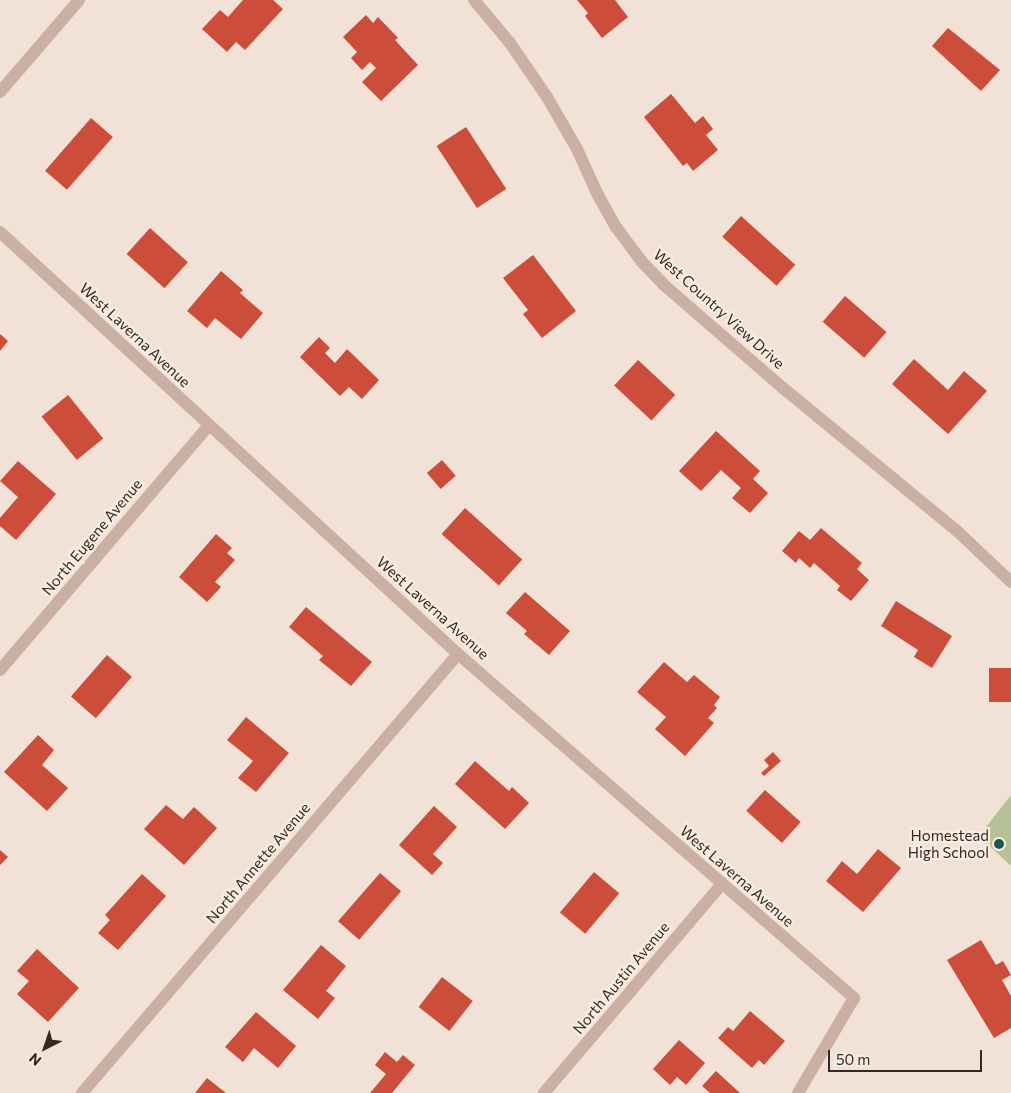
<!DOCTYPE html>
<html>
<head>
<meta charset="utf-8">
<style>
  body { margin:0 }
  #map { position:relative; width:1011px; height:1093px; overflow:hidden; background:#f2e1d6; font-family:Commissioner,sans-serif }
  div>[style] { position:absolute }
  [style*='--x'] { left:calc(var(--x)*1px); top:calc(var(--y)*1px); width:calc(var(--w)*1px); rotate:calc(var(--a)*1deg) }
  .green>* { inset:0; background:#b7c196 }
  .building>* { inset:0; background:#cc4d3a; transform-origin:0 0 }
  .minor>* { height:12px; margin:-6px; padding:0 6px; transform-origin:6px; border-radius:6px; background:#cab0a2 }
  .dots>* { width:14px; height:14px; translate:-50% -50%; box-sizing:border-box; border:2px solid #f9ece2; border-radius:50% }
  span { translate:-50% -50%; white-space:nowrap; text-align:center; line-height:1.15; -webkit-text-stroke:4.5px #f9ece2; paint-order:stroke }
  .street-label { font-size:15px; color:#342825 }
  .poi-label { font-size:15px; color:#342825 }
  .right { translate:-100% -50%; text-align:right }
  .north { position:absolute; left:20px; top:1023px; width:50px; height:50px; -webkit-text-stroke:4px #f9ece2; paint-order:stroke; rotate:221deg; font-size:14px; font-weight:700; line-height:20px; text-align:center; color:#342825 }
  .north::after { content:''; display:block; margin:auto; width:18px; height:22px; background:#342825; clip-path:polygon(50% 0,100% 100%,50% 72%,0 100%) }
  .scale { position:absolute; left:828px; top:1050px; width:154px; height:22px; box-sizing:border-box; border:2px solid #342825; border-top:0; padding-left:6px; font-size:15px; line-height:18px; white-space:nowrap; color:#342825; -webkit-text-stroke:4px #f9ece2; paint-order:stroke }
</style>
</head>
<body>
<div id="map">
  <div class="green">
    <i style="clip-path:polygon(1011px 795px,1011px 866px,979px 836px)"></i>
  </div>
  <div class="building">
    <i style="clip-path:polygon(243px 0,273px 0,283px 9px,245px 50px,236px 42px,227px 52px,202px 29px,220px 10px,228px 17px)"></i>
    <i style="clip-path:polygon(577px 0,615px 0,628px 17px,602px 38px,585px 16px,588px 13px)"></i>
    <i style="clip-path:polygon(366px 15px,373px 23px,378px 17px,398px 38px,395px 40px,418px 65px,381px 101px,362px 82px,376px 68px,370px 62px,362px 70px,351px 58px,357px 52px,343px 37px)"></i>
    <i style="clip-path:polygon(948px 28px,1000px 70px,981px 91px,932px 46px)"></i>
    <i style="clip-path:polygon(671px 94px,695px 123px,703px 116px,713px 129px,706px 135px,718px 150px,693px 171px,687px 163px,683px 166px,644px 117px)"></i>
    <i style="left:91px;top:118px;width:29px;height:70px;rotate:41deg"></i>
    <i style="left:466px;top:127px;width:74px;height:35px;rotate:57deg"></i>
    <i style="left:741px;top:216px;width:73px;height:28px;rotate:42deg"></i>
    <i style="left:150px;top:228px;width:51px;height:35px;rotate:42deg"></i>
    <i style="clip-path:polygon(533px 255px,576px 311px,542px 338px,523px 314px,528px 310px,503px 278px)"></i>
    <i style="clip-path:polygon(221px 271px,243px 290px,240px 293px,263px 313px,241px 339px,215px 318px,207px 328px,187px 311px)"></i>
    <i style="left:845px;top:296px;width:55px;height:34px;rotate:41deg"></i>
    <i style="clip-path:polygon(0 334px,8px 341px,0 351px)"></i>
    <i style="clip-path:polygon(319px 337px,330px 348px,325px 353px,335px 363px,347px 349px,379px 380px,362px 399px,349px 387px,340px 396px,300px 357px)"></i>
    <i style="clip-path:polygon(914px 359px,948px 390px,964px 371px,987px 391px,948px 434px,892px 384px)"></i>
    <i style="left:638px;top:360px;width:51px;height:35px;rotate:43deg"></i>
    <i style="left:68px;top:395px;width:56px;height:34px;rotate:51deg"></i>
    <i style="clip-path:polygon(716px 431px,760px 471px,753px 479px,768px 493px,750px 513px,732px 498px,741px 488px,721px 470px,701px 491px,679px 471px)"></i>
    <i style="left:442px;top:460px;width:21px;height:20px;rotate:49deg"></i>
    <i style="clip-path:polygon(18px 461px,56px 494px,16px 540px,0 526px,0 518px,18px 497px,0 481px)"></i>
    <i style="left:465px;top:508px;width:77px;height:35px;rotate:42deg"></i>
    <i style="clip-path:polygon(821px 528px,862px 563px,857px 569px,869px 580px,851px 601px,837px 590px,840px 586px,814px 563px,810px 568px,799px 558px,796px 563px,782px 551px,799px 531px,810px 540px)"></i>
    <i style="clip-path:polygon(216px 534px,232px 548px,227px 553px,235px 560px,215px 582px,221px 587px,207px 602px,179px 577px)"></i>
    <i style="clip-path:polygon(525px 592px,570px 631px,549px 655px,524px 634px,527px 631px,506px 613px)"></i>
    <i style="clip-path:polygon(896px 601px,952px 636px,932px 668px,914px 657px,918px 650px,881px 626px)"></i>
    <i style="clip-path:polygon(306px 607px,372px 662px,351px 686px,319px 660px,323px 656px,289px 627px)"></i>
    <i style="left:107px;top:655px;width:33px;height:55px;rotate:41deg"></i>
    <i style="clip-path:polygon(664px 662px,687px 682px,694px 675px,720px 697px,714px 705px,717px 708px,708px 718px,714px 723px,685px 756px,655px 729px,666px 717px,637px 692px)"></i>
    <i style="left:1011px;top:668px;width:34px;height:22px;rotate:90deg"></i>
    <i style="clip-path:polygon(246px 717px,289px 753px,256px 792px,238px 778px,253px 761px,227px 740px)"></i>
    <i style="clip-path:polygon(38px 735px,54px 750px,42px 765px,68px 788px,47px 811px,4px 772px)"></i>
    <i style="clip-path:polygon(773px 752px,781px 761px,764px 776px,761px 773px,769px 766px,764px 760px)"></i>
    <i style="clip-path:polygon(475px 761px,509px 791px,512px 787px,529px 803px,505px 829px,455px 784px)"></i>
    <i style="left:765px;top:790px;width:48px;height:28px;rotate:42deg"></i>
    <i style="clip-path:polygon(166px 805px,183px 819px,194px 807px,217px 828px,184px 865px,144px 829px)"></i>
    <i style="clip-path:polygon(434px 806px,457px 827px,433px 854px,443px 863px,432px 875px,399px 845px)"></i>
    <i style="clip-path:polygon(878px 849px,901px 868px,863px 912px,826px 881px,842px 861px,857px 874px)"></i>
    <i style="clip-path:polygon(0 850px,8px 857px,0 865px)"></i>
    <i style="left:594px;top:872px;width:33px;height:53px;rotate:40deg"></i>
    <i style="left:380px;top:873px;width:28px;height:64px;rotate:41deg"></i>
    <i style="clip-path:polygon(142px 874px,166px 896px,118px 950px,98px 933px,110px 920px,105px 915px)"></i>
    <i style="clip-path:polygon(981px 940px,996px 965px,1003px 961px,1011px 975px,1002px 980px,1011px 996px,1011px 1028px,994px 1038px,947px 960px)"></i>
    <i style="clip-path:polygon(321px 945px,346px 966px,326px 991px,335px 998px,318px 1019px,283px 990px)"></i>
    <i style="clip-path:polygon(37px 949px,79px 988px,48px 1022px,17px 994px,29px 981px,17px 971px)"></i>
    <i style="left:442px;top:977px;width:39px;height:38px;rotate:38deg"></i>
    <i style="clip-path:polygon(750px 1011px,785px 1041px,764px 1065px,759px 1060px,752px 1068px,718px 1038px,728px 1027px,733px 1031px)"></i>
    <i style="clip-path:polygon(256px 1012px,296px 1046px,278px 1068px,254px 1048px,243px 1062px,225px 1047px)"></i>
    <i style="clip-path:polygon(679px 1040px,705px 1063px,686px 1085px,677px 1077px,670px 1085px,653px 1069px)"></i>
    <i style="clip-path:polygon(385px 1052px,397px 1062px,403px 1055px,415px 1065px,392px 1093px,370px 1093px,386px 1074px,375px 1065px)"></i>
    <i style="clip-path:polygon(716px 1071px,740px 1093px,710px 1093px,702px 1086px)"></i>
    <i style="clip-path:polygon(207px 1078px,226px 1093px,195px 1093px)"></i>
  </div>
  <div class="minor">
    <i style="--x:474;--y:0;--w:56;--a:50.1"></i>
    <i style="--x:510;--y:43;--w:65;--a:55.6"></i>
    <i style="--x:547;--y:97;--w:60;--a:60"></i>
    <i style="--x:577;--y:149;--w:51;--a:65.5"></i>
    <i style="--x:598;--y:195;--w:37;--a:61"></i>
    <i style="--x:616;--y:227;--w:44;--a:53.4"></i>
    <i style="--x:642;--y:262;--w:32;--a:46"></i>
    <i style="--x:664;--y:285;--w:157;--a:40.9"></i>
    <i style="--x:783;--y:388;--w:224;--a:39.4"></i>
    <i style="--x:956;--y:530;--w:76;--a:43.4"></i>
    <i style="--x:0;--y:92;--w:121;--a:-49.3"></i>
    <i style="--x:0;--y:232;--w:623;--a:42.66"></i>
    <i style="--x:458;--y:654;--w:525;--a:40.98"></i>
    <i style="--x:854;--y:998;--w:110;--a:120.5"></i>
    <i style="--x:0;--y:670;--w:322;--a:-49.5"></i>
    <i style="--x:82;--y:1093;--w:578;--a:-49.42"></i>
    <i style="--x:544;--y:1093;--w:275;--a:-49.6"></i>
  </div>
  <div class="dots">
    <i style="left:999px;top:844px;background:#195754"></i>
  </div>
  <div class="street-label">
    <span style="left:719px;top:309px;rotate:42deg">West Country View Drive</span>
    <span style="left:135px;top:335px;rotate:43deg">West Laverna Avenue</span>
    <span style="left:92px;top:537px;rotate:-50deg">North Eugene Avenue</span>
    <span style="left:433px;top:608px;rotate:42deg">West Laverna Avenue</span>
    <span style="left:258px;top:863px;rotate:-50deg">North Annette Avenue</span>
    <span style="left:737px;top:876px;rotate:41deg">West Laverna Avenue</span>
    <span style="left:621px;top:978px;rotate:-50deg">North Austin Avenue</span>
  </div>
  <div class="poi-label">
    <span class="right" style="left:989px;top:844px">Homestead<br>High School</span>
  </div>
  <div class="north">N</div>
  <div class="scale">50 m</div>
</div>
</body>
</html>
